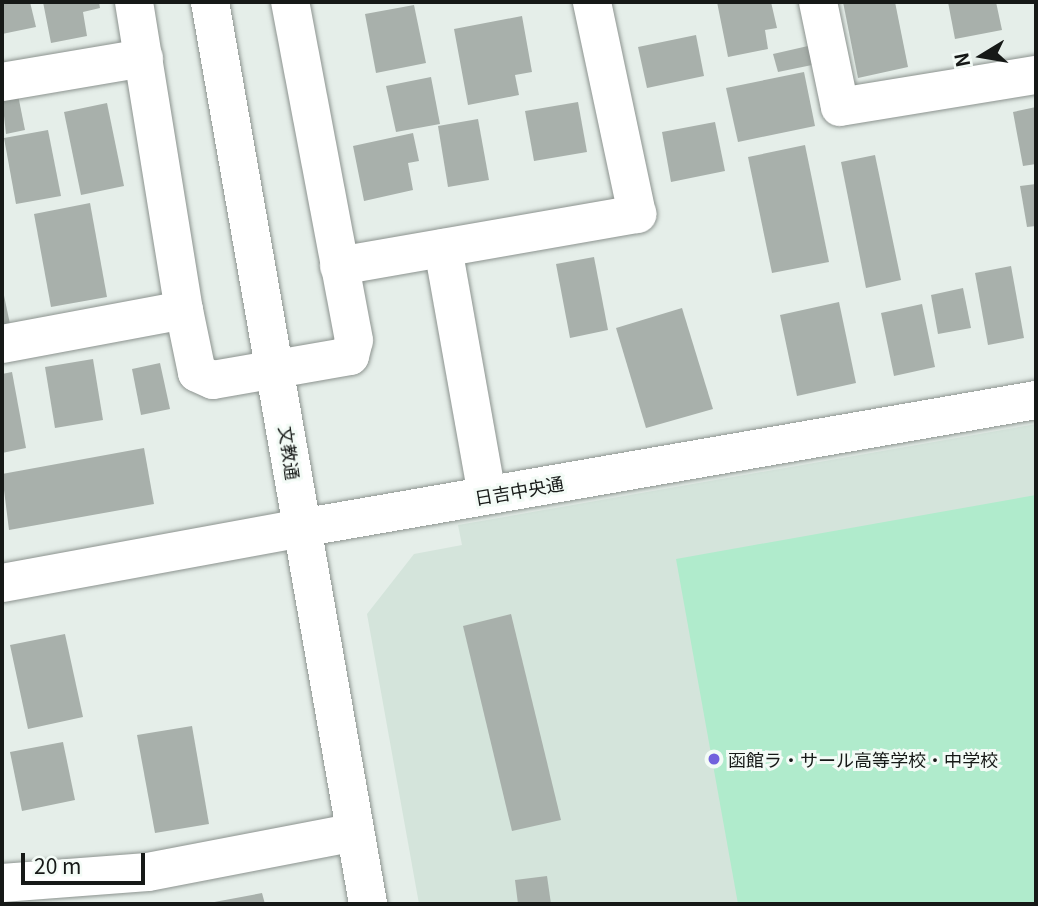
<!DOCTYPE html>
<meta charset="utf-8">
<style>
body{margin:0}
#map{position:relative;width:1038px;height:906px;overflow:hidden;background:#e5eee9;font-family:Georgia,"Noto Sans JP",serif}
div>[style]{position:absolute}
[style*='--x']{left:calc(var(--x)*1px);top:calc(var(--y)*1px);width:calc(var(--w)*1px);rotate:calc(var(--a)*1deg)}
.built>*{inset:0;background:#d4e4db}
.green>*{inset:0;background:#b0ebcc}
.building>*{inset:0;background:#a8b0ab}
.roads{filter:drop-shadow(0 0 2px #8c938f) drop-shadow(0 0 2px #8c938f)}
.minor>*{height:38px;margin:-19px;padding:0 19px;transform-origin:19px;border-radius:19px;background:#fff}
.tertiary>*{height:38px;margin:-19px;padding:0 19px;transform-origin:19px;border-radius:19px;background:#fff}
.dots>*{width:19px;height:19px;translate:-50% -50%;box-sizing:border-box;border:4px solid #f3fbf6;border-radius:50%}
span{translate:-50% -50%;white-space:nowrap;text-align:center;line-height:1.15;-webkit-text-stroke:6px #f3fbf6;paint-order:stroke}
.street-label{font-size:18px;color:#161917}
.poi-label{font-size:18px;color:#161917}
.left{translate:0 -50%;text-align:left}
.frame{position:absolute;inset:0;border:4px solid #161917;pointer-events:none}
.north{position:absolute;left:947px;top:21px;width:70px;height:70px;-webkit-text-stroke:5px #f3fbf6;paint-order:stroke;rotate:259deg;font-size:19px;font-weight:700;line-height:28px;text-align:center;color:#161917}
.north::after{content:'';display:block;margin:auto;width:24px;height:32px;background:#161917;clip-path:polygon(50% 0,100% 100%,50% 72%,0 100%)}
.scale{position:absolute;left:21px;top:853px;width:124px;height:32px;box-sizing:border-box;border:4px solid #161917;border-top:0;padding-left:9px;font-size:21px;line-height:24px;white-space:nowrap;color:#161917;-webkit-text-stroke:5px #f3fbf6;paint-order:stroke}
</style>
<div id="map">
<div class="built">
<div style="clip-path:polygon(1036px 424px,1036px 904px,419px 904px,367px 614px,414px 554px,462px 545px,458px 525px)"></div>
</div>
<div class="green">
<div style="clip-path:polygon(1036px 495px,1036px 904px,738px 904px,676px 559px)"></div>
</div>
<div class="building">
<div style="clip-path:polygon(2px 2px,30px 2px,36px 27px,2px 34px)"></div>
<div style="clip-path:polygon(43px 2px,99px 2px,100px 8px,83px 12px,87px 36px,51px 43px)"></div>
<div style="clip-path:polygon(717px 2px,771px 2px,777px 28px,765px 30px,768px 49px,728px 57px)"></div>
<div style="clip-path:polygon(843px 2px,895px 2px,908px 67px,858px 78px)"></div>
<div style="clip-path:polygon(948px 2px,996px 2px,1002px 30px,955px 39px)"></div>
<div style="clip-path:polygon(414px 5px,426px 63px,376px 73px,365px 14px)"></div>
<div style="clip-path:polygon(522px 16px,532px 72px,515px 75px,519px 95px,468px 105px,454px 29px)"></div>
<div style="clip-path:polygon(696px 35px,704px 76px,647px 88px,638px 47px)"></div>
<div style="clip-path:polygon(808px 46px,812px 65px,778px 72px,773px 54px)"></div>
<div style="clip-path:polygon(804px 72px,815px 126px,738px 142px,726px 88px)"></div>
<div style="clip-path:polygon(431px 77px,440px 124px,396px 132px,386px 86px)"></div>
<div style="clip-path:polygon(18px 95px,25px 130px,6px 134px,2px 98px)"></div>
<div style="clip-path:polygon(578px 102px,587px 152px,534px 161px,525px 111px)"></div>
<div style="clip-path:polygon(107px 103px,124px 186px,81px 195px,64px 112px)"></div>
<div style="clip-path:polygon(1036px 107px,1036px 164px,1023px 166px,1013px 112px)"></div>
<div style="clip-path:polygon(478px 119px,489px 180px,448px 187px,438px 126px)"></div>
<div style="clip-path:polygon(715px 122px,725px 171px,671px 182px,662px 132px)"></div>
<div style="clip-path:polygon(48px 130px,61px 196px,16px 204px,4px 138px)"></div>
<div style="clip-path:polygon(413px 133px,419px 161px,408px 163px,413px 190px,364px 201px,353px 146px)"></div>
<div style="clip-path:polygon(805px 145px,829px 262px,772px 273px,748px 157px)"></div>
<div style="clip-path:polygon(875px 155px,901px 280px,866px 288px,841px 162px)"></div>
<div style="clip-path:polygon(1036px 184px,1036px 226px,1027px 227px,1020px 186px)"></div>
<div style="clip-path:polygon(90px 203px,107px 297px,51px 307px,34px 214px)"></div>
<div style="clip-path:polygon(594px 257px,608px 330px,570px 338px,556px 264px)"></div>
<div style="clip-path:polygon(1011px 266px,1024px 338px,988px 345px,975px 273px)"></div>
<div style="clip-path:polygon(2px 286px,10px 324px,2px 326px)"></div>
<div style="clip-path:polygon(963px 288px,971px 328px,938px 334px,931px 295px)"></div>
<div style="clip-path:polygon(839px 302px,856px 383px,797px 396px,780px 315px)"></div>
<div style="clip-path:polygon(922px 304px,935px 367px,894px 376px,881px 313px)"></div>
<div style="clip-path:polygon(682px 308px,713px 409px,646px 428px,616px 328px)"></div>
<div style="clip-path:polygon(93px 359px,103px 420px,55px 428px,45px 367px)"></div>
<div style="clip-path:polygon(160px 363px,170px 409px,141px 415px,132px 369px)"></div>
<div style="clip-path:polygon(12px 372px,26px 448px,2px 453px,2px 374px)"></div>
<div style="clip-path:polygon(144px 448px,154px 504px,9px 530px,2px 474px)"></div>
<div style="clip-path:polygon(511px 614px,561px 820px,512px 831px,463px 626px)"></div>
<div style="clip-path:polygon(65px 634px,83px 717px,28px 729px,10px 645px)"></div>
<div style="clip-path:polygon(192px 726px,209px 824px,155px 833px,137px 735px)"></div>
<div style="clip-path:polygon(63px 742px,75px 800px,22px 811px,10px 752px)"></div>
<div style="clip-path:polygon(547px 876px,551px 904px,518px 904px,515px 880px)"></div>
<div style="clip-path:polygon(262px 893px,265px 904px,209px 904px,209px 903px)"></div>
</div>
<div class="roads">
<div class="minor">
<div style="--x:134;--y:2;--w:312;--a:80.8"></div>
<div style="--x:184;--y:310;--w:64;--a:78.3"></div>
<div style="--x:197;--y:373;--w:17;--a:24"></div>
<div style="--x:213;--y:380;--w:139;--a:-9.9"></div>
<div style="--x:350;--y:356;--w:16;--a:-76"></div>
<div style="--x:354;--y:340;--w:344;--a:-100.7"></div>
<div style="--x:818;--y:2;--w:107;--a:78.2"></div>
<div style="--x:840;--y:107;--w:199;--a:-9.3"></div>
<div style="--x:2;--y:82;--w:144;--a:-9.6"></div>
<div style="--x:443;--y:248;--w:251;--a:79.9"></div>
<div style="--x:339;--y:266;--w:303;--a:-9.9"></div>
<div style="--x:637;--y:214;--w:217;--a:-102"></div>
<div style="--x:2;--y:344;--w:185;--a:-10.6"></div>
<div style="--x:301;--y:528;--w:746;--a:-9.88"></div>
<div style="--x:2;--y:883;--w:146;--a:-4.3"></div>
<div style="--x:148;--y:872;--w:211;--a:-10.9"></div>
</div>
<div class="tertiary">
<div style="--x:210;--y:2;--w:916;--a:80.06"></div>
<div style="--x:2;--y:583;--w:304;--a:-10.4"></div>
</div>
</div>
<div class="dots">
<div style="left:714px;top:759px;background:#7262dd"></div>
</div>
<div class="street-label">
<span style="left:290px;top:453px;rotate:82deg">文教通</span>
<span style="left:519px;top:490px;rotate:-10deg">日吉中央通</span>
</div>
<div class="poi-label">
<span class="left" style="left:728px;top:759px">函館ラ・サール高等学校・中学校</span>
</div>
<div class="frame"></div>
<div class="north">N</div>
<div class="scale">20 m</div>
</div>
